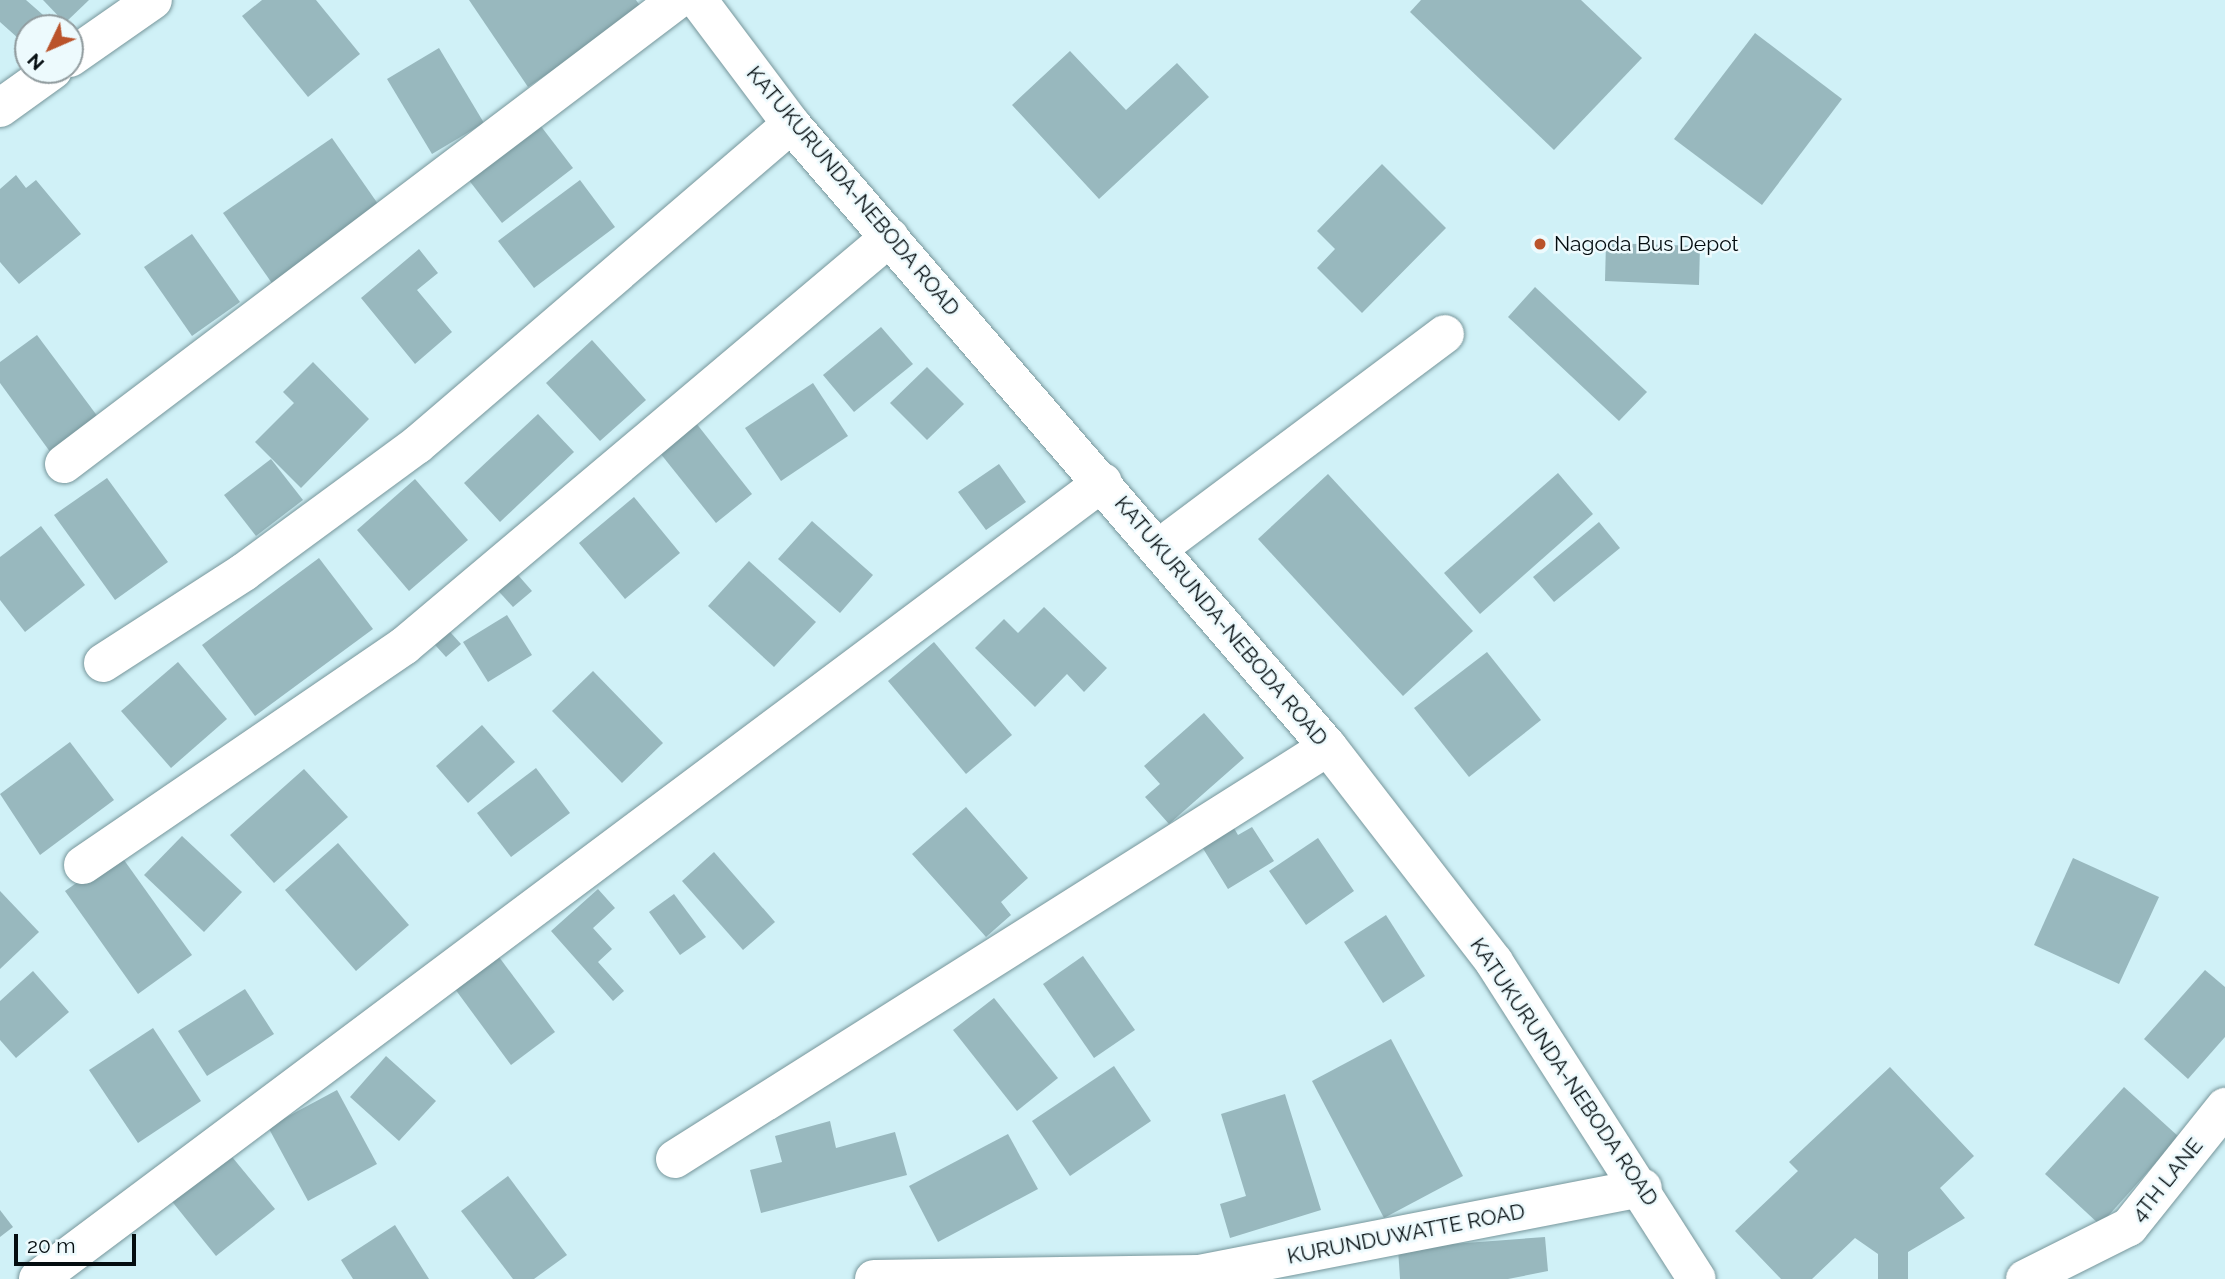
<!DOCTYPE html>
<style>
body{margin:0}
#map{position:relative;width:2225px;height:1279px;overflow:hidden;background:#d0f1f7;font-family:Raleway,sans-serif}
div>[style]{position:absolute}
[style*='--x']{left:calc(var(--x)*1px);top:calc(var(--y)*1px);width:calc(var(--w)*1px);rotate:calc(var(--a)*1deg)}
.building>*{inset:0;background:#98b8be}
.roads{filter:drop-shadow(0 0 2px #77969b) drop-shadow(0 0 2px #77969b)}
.minor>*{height:38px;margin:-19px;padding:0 19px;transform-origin:19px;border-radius:19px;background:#fff}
.major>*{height:38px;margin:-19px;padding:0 19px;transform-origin:19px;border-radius:19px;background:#fff}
.dots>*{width:19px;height:19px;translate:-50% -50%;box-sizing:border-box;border:4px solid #edfafd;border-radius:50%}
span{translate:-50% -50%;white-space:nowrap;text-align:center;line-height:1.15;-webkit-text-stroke:5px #edfafd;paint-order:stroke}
.street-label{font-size:21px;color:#040d10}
.poi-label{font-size:21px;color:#040d10}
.left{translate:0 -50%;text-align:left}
.north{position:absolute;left:14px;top:14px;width:70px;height:70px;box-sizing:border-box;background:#edfafd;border:2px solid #909b9e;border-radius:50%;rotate:226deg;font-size:19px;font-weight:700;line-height:28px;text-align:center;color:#040d10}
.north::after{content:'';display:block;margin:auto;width:24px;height:32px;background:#ba532b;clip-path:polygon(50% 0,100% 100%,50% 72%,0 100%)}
.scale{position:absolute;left:14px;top:1234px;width:122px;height:32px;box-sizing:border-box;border:4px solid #040d10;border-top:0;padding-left:9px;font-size:21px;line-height:24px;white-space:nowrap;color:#040d10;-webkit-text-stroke:5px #edfafd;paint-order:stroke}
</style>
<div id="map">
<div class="building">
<div style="clip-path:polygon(0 0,26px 0,58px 28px,28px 28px,28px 47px,0 22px)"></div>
<div style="clip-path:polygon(43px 0,89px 0,65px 23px)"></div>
<div style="clip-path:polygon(262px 0,316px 0,360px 54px,308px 97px,242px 16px)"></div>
<div style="clip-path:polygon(469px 0,636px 0,643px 10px,528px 87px)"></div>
<div style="clip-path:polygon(1421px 0,1581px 0,1642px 58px,1554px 150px,1410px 12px)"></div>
<div style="clip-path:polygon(1755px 33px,1842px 99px,1762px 205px,1674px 139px)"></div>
<div style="clip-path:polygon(439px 48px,484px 123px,432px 154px,387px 79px)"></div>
<div style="clip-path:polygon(1070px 51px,1126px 110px,1177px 63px,1209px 97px,1099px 199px,1012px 105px)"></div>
<div style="clip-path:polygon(540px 125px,573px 168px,502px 223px,468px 179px)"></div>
<div style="clip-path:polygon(332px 138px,385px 214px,276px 289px,223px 213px)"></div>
<div style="clip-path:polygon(1382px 164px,1446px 228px,1362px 313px,1317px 268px,1335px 249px,1317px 231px)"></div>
<div style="clip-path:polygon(16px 175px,26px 188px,36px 180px,81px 234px,19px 284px,0 262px,0 189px)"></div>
<div style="clip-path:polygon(580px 180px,615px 227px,534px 288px,498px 241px)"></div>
<div style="clip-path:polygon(192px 234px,240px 302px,192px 336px,144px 267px)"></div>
<div style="clip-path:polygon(1606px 243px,1700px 246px,1699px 285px,1605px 281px)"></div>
<div style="clip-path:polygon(419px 249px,438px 273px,417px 290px,452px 332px,415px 364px,361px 298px)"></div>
<div style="clip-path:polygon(1535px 287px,1647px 392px,1619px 421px,1508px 317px)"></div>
<div style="clip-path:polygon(881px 327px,913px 364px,854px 412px,823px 375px)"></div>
<div style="clip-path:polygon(37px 335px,104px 425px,56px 460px,0 383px,0 362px)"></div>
<div style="clip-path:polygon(592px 340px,646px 400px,600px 441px,546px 383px)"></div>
<div style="clip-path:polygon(313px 362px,369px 419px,301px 488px,255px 442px,294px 403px,283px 392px)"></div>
<div style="clip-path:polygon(927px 367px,964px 404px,927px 440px,890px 403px)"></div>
<div style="clip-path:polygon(813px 383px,848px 436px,781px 481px,745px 428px)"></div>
<div style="clip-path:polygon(538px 414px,574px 452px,500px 522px,464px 483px)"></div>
<div style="clip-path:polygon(696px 423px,752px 494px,716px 523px,660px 453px)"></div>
<div style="clip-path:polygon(271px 459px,303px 500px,256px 536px,224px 495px)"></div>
<div style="clip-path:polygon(999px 464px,1026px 502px,986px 530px,958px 492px)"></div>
<div style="clip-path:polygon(1558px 473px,1593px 514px,1480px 614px,1444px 573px)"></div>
<div style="clip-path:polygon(1328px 474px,1473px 631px,1403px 696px,1258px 539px)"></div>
<div style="clip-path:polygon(107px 478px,168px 562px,115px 600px,54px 515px)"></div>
<div style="clip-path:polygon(415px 479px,468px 540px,409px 591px,357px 530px)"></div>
<div style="clip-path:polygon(634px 497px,680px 553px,625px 599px,579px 543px)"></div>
<div style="clip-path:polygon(812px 521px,873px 575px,840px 613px,778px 559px)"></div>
<div style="clip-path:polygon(1599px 522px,1620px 548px,1554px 602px,1533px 577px)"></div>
<div style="clip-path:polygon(41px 526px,85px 585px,25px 632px,0 600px,0 557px)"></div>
<div style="clip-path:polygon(319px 558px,373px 629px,255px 716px,202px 645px)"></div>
<div style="clip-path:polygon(749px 561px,816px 622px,774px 667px,708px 606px)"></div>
<div style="clip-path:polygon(511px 567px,532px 591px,513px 607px,492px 584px)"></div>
<div style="clip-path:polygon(1044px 607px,1107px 668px,1084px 692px,1067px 674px,1035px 707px,975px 648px,1004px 619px,1018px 633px)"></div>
<div style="clip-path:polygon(507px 615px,532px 655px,488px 682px,463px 642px)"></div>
<div style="clip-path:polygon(441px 622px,461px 644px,446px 657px,426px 635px)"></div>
<div style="clip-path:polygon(934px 642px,1012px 735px,966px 774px,888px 681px)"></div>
<div style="clip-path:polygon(1487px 652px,1541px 720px,1469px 777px,1414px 708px)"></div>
<div style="clip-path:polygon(178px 662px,227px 719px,171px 768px,121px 711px)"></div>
<div style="clip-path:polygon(593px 671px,663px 743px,622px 783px,552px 711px)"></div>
<div style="clip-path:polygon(1204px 713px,1244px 758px,1169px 824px,1145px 797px,1160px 784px,1144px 766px)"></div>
<div style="clip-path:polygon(482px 725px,515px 762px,468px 803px,436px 766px)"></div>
<div style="clip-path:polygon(70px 742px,114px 800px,40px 855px,0 794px)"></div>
<div style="clip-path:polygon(536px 768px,570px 813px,511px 857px,477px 813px)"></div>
<div style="clip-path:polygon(304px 769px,348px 817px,274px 883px,230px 835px)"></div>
<div style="clip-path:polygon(966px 807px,1028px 878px,1001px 902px,1011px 915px,986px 937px,912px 854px)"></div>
<div style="clip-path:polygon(1231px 823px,1238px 835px,1252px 827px,1274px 861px,1228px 889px,1199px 842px)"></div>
<div style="clip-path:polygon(182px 836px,242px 892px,204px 932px,144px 875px)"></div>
<div style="clip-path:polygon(1318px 838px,1354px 891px,1306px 925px,1269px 871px)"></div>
<div style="clip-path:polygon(338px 843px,409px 925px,356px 971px,285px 890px)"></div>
<div style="clip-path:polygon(714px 852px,775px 922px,743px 950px,682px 881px)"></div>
<div style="clip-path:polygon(119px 853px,192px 955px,138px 994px,65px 891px)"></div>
<div style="clip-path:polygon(2073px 858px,2159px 897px,2119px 984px,2034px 945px)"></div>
<div style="clip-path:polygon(598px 889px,615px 908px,593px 928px,612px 949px,598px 962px,624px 991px,613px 1001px,551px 931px)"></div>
<div style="clip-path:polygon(0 891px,39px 932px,0 969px)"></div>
<div style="clip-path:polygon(674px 894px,706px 937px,680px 955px,649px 912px)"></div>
<div style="clip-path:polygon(1386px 915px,1425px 976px,1383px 1003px,1344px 942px)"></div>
<div style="clip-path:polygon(1083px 956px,1135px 1030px,1094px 1058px,1043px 984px)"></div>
<div style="clip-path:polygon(499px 957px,555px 1032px,511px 1065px,455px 989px)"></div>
<div style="clip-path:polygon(2205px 970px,2225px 987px,2225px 1037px,2188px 1079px,2144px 1039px)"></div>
<div style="clip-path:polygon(33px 971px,69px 1012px,16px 1058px,0 1040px,0 1001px)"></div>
<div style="clip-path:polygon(245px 989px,274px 1034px,207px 1076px,178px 1031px)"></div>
<div style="clip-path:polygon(994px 998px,1058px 1078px,1017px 1111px,953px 1030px)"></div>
<div style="clip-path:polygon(153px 1028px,201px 1101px,138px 1143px,89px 1070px)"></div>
<div style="clip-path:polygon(1391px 1039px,1463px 1176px,1384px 1218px,1312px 1081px)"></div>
<div style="clip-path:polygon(386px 1056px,436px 1101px,399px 1141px,350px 1097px)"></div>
<div style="clip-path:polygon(1114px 1066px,1151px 1121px,1070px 1176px,1032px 1121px)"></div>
<div style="clip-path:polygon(1890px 1067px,1974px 1156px,1940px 1188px,1965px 1218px,1908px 1252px,1908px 1279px,1878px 1279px,1878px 1254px,1855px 1238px,1812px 1279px,1781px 1279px,1735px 1231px,1798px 1171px,1789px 1162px)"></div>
<div style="clip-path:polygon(2124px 1087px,2179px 1137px,2100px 1225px,2045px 1174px)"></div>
<div style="clip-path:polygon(337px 1090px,377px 1164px,308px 1201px,268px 1127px)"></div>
<div style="clip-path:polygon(1285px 1094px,1321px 1210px,1230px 1238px,1220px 1204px,1246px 1196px,1221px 1114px)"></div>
<div style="clip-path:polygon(830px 1121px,836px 1148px,895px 1132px,907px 1175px,761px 1213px,750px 1170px,782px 1162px,775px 1136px)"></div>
<div style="clip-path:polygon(1008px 1134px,1038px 1189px,938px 1242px,909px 1186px)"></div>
<div style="clip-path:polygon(228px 1152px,275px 1209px,216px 1256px,170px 1199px)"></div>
<div style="clip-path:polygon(508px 1176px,567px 1255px,534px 1279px,513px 1279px,461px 1211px)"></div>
<div style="clip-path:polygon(0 1210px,13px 1227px,0 1237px)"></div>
<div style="clip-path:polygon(395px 1225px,429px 1279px,353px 1279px,341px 1260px)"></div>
<div style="clip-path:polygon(1545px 1237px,1548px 1271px,1508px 1279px,1400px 1279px,1398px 1248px)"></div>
</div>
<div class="roads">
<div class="minor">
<div style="--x:70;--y:58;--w:101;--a:-34.9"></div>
<div style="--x:0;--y:108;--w:65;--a:-35.6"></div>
<div style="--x:64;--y:464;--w:769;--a:-37.12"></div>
<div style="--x:1159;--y:548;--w:357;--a:-36.8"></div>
<div style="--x:103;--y:663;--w:168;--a:-32.8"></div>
<div style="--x:244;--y:572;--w:215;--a:-36.3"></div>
<div style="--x:417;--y:445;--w:493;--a:-40.6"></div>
<div style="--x:83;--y:865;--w:389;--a:-34.3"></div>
<div style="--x:404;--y:646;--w:635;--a:-40.08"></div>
<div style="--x:675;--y:1159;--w:772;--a:-32.25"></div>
<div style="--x:38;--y:1279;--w:1330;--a:-36.81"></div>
<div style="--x:874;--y:1279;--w:325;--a:-0.9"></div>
<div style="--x:1199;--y:1274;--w:452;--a:-11"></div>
<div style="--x:2025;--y:1279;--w:116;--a:-26.6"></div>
<div style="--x:2129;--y:1227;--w:154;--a:-51.3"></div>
</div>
<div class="major">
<div style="--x:698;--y:0;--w:155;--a:53.1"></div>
<div style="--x:791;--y:124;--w:822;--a:49.24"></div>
<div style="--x:1328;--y:747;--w:272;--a:52.3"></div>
<div style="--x:1494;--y:962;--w:376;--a:57.4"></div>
</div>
</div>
<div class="dots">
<div style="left:1540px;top:244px;background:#ba532b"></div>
</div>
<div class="street-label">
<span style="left:853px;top:191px;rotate:50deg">KATUKURUNDA-NEBODA ROAD</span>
<span style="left:1221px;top:621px;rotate:50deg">KATUKURUNDA-NEBODA ROAD</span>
<span style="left:1564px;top:1072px;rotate:56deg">KATUKURUNDA-NEBODA ROAD</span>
<span style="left:2167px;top:1180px;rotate:-51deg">4TH LANE</span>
<span style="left:1406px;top:1234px;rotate:-11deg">KURUNDUWATTE ROAD</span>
</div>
<div class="poi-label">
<span class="left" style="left:1554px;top:244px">Nagoda Bus Depot</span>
</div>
<div class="north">N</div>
<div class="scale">20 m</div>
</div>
